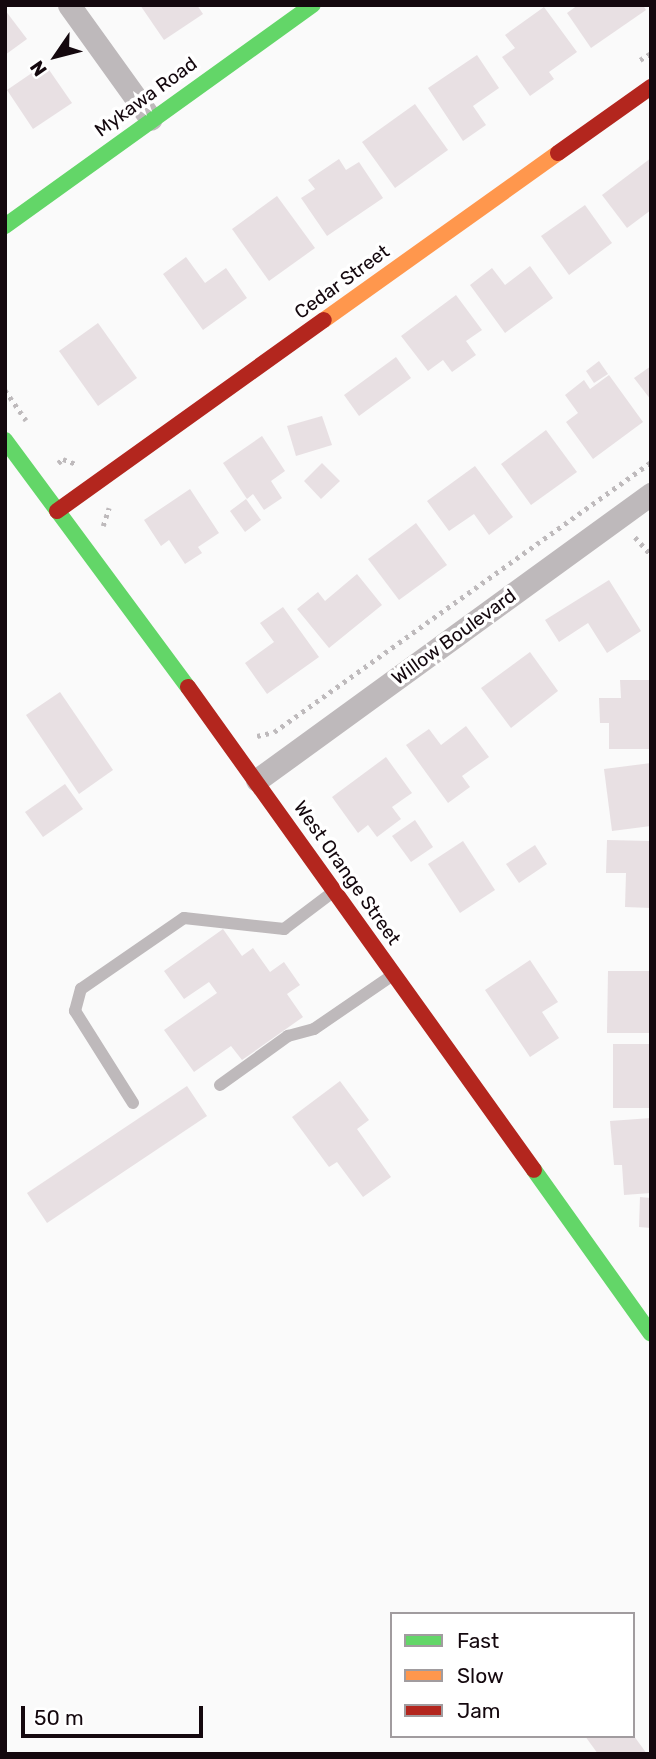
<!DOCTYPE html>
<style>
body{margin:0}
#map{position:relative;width:656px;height:1759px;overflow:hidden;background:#fafafa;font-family:Rubik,sans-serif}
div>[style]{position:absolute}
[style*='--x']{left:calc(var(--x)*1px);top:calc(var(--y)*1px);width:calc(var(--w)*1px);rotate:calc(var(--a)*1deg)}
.building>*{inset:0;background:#e8e0e3}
.path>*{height:4.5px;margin-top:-2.25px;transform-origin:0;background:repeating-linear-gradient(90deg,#bebabc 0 3.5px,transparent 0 8.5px)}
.lane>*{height:12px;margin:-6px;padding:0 6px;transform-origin:6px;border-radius:6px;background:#beb9bb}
.street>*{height:23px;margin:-11.5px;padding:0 11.5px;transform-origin:11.5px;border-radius:11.5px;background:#beb9bb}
.fast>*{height:16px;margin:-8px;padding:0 8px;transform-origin:8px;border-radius:8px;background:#63d668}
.slow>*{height:16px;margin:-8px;padding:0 8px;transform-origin:8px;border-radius:8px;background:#ff974d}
.jam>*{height:16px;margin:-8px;padding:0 8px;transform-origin:8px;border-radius:8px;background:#b3261e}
span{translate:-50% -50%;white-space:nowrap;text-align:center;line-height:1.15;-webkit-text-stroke:7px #fff;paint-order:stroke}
.street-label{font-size:19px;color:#14080e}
.frame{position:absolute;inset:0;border:7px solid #14080e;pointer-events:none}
.legend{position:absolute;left:390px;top:1612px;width:245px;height:126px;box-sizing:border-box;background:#fff;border:2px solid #a19c9f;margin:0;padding:9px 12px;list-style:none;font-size:21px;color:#14080e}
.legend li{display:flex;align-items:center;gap:14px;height:35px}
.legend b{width:35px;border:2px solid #a19c9f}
.north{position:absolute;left:21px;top:21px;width:70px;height:70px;-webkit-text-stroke:5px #fff;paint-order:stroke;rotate:235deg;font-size:19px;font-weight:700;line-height:28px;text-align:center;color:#14080e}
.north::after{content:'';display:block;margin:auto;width:24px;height:32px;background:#14080e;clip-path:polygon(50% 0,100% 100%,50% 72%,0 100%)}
.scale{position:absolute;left:21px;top:1706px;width:182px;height:32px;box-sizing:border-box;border:4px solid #14080e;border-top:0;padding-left:9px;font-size:21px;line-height:24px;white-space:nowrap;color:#14080e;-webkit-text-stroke:5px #fff;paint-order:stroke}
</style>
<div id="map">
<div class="building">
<div style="clip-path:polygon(140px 5px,197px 5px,203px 14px,164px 40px)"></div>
<div style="clip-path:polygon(578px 5px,643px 5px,646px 10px,591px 48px,567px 13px)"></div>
<div style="clip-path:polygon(544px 7px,577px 52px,549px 72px,554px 79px,530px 96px,502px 57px,515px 48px,505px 35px)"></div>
<div style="clip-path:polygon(5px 10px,27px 39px,5px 55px)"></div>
<div style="clip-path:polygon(477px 55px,499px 88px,473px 106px,486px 125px,463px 141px,428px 88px)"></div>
<div style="clip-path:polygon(45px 64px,72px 103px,33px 129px,7px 90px)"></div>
<div style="clip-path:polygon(415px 104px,448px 150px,395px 188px,362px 142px)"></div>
<div style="clip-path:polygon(651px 158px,651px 210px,627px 228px,602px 195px)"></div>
<div style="clip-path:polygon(339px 159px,346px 170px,359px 162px,383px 198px,327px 236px,301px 198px,315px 189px,308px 180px)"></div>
<div style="clip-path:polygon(277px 196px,315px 248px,269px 281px,232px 229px)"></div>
<div style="clip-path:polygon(585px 205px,612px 243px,569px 275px,541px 236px)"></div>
<div style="clip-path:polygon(186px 257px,205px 283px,226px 268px,247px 298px,203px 330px,163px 274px)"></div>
<div style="clip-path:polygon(530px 266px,553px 298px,505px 333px,470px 285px,492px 268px,505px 285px)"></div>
<div style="clip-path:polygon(456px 295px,482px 330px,466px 341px,476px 355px,452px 372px,443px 360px,428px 371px,401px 336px)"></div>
<div style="clip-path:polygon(98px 323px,137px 378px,98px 406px,59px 351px)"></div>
<div style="clip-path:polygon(396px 357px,411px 378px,359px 416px,344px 395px)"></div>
<div style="clip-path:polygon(599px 361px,608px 374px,594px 383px,586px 371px)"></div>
<div style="clip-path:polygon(651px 366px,651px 400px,634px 378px)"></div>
<div style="clip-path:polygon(609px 375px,643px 422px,593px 459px,566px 422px,578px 413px,565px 395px,584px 380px,590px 389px)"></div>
<div style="clip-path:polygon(322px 416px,332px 445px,296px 456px,287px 426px)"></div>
<div style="clip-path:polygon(546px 430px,577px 472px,531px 505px,501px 464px)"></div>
<div style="clip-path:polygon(262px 436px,285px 471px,271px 481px,282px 498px,264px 510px,253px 494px,247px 499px,223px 463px)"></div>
<div style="clip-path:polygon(322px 463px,340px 481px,321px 499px,304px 481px)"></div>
<div style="clip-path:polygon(475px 466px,513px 517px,489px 535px,474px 514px,449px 531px,427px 501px)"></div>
<div style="clip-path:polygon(190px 489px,219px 533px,198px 547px,202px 553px,185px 564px,169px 540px,161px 546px,144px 520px)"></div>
<div style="clip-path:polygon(246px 499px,261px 520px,245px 532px,230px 511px)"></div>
<div style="clip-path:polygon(416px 523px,447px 565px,399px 600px,368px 559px)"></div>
<div style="clip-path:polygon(357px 574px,382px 605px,329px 648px,297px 609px,318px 592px,325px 601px)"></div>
<div style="clip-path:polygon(609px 580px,641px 631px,607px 653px,588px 623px,559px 642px,545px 620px)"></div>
<div style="clip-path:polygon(283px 607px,319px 657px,267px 694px,245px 663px,274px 642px,260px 623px)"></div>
<div style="clip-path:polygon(530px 652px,558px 691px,511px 728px,481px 688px)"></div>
<div style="clip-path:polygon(620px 680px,651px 680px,651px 749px,609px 749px,609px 723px,600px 723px,599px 698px,621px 698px)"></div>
<div style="clip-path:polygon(60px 692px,113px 770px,79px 794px,26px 715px)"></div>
<div style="clip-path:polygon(466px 726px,489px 757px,462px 776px,470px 787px,448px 803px,406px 745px,429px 729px,441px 745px)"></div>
<div style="clip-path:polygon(386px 757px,412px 793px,392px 807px,401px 819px,377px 837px,368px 825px,358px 833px,332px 797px)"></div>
<div style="clip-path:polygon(651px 763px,651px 826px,612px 831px,604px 769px)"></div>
<div style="clip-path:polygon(65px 784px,83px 809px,43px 837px,25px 812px)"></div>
<div style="clip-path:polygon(415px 820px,433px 847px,411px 862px,392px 836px)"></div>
<div style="clip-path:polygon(607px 840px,651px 841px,651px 908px,625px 907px,626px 873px,606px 873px)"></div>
<div style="clip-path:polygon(463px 841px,495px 890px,460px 913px,428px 864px)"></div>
<div style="clip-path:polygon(535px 845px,547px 864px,519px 883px,506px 864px)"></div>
<div style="clip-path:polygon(223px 929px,242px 956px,253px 948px,270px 972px,284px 962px,300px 985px,287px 994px,303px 1017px,242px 1060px,231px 1046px,194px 1072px,164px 1030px,217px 993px,209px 982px,184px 999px,164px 971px)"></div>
<div style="clip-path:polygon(530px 960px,558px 1002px,542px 1012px,559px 1038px,530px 1057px,485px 990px)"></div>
<div style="clip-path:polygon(608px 971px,651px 971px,651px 1033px,607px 1033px)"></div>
<div style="clip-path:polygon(613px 1044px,651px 1044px,651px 1108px,613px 1108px)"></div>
<div style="clip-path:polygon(340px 1081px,369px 1120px,357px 1129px,391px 1177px,363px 1197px,337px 1162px,329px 1167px,292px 1117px)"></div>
<div style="clip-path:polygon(187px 1086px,207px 1116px,47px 1223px,27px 1193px)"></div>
<div style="clip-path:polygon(651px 1118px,651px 1193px,624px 1195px,622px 1165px,614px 1165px,610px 1121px)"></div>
<div style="clip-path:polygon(640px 1197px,651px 1198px,651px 1228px,639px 1227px)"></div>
<div style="clip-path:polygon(585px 1736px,634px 1736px,647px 1754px,598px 1754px)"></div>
</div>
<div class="path">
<div style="--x:640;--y:60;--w:13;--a:-32"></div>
<div style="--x:5;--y:390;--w:37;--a:55"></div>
<div style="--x:58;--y:463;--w:6;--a:-39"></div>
<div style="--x:63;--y:459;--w:14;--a:21"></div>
<div style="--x:103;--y:526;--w:19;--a:-72"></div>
<div style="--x:635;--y:537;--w:24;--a:48"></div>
<div style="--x:257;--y:736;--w:17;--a:-13"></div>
<div style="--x:274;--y:732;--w:464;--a:-35.6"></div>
</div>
<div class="lane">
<div style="--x:220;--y:1085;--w:84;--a:-35.8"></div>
<div style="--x:288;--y:1036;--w:27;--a:-15"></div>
<div style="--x:314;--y:1029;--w:96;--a:-34.4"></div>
<div style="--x:133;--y:1103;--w:109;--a:-122.2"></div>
<div style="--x:75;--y:1011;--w:23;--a:-75"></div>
<div style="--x:81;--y:989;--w:125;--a:-34.6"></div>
<div style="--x:184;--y:918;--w:101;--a:6.3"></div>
<div style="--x:284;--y:929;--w:61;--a:-37.1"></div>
</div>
<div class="street">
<div style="--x:69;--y:5;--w:140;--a:54.3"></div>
<div style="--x:257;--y:780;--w:487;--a:-36"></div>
</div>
<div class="fast">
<div style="--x:5;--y:226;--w:379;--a:-35.7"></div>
<div style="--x:5;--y:440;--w:307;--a:53.5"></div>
<div style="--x:534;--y:1170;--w:201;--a:54.5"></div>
</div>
<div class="slow">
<div style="--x:324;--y:320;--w:287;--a:-35.5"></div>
</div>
<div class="jam">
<div style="--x:558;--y:153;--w:114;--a:-35.4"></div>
<div style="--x:57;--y:511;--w:328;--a:-35.6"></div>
<div style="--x:188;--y:687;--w:594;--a:54.38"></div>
</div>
<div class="street-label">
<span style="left:146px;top:97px;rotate:-36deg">Mykawa Road</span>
<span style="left:342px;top:282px;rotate:-36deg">Cedar Street</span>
<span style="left:454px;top:637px;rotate:-36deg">Willow Boulevard</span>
<span style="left:347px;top:873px;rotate:55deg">West Orange Street</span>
</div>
<div class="frame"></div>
<ul class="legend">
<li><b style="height:9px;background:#63d668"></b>Fast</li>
<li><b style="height:9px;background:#ff974d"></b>Slow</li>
<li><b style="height:9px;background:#b3261e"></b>Jam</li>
</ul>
<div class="north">N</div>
<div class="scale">50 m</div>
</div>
